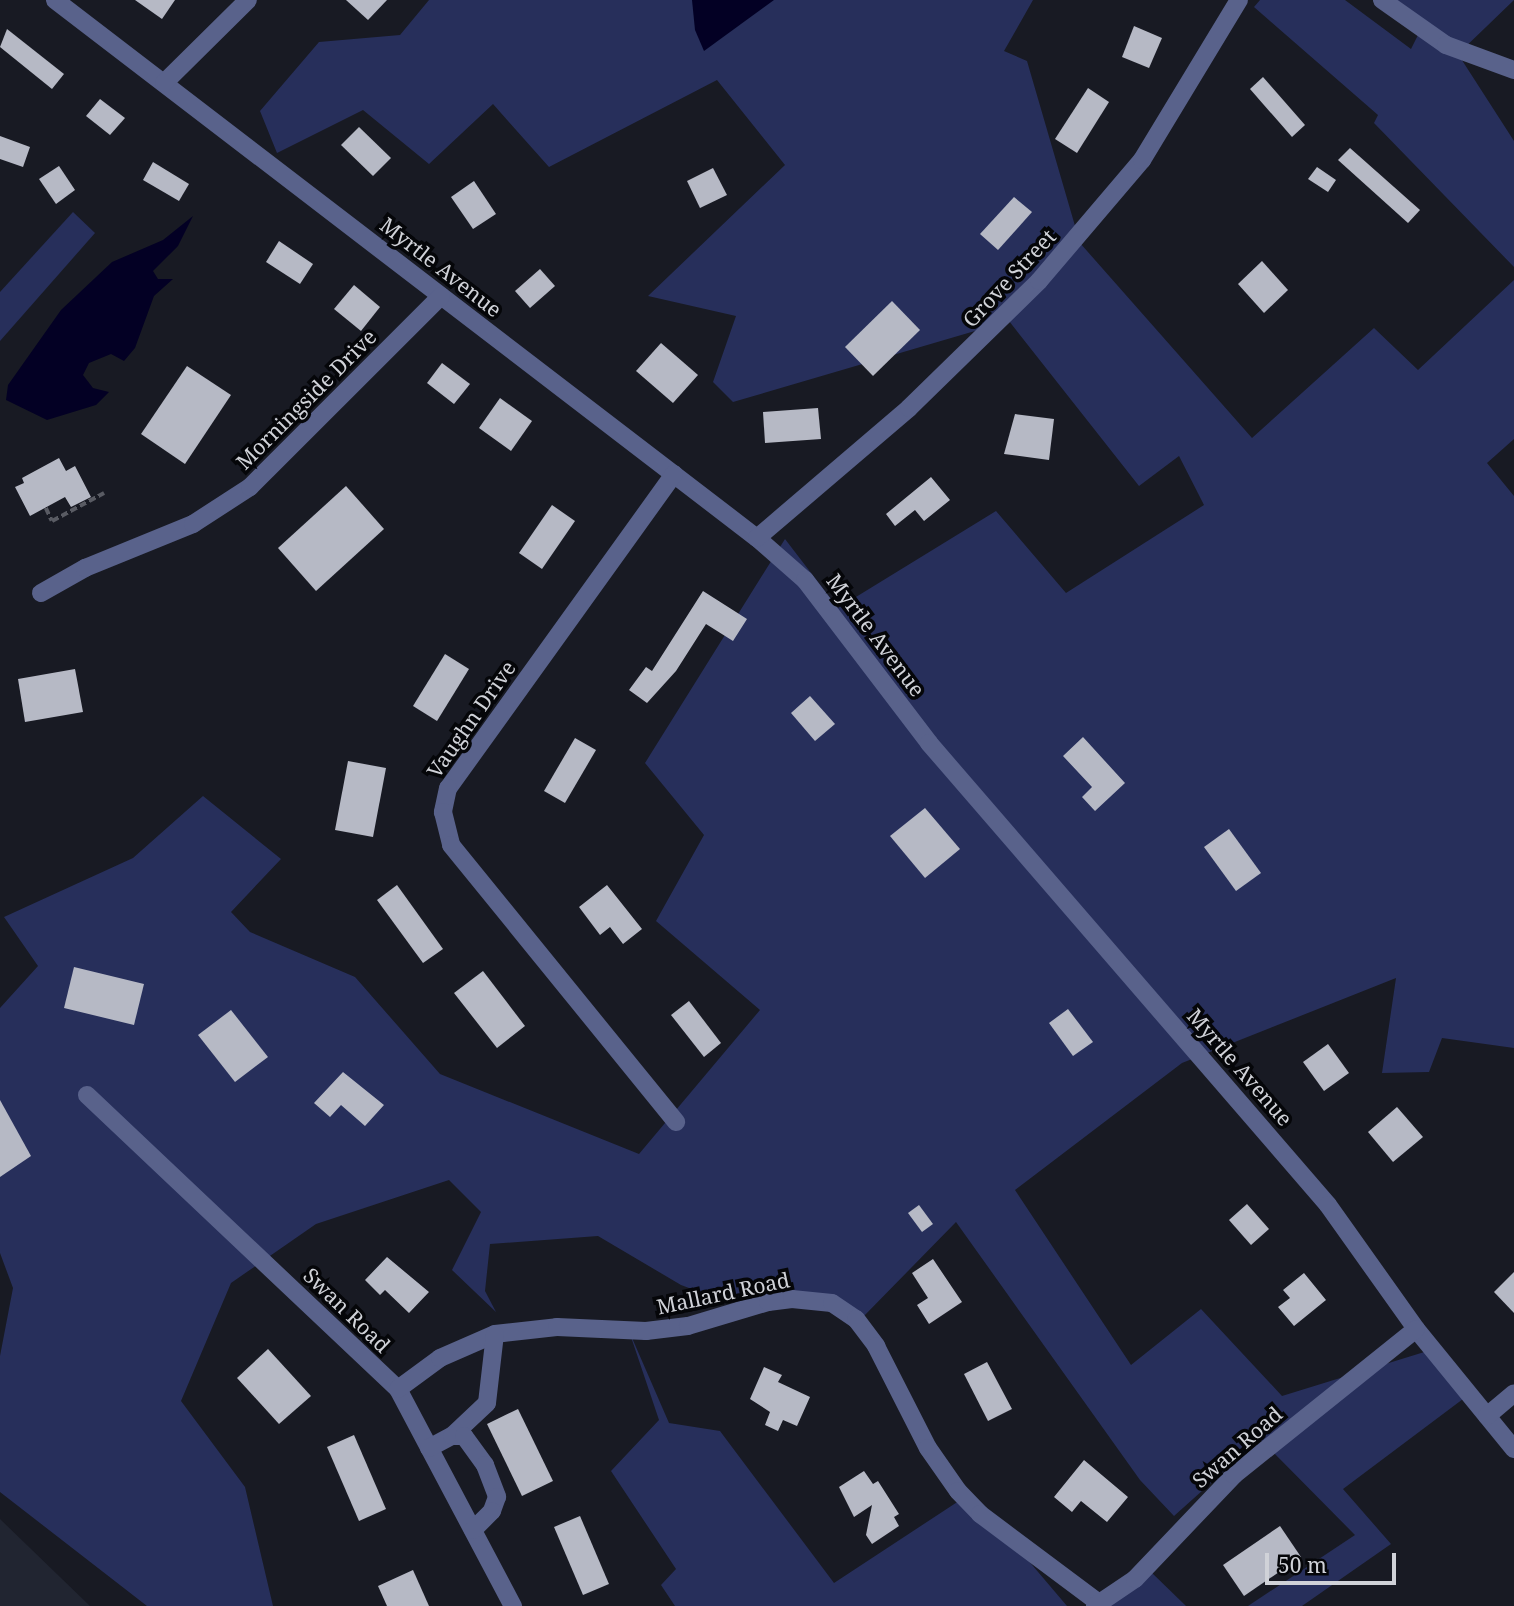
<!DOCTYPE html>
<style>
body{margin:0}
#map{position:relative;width:1514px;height:1606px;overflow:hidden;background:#181a23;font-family:"Noto Serif",serif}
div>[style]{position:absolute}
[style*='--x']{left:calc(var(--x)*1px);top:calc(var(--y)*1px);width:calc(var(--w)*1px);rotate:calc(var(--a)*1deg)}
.built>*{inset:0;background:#212531}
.green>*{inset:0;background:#272f5b}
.water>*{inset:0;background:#030024}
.building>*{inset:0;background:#b6b9c5}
.path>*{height:3.5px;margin-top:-1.75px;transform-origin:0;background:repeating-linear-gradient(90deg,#595b63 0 7px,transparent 0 10.5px)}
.minor>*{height:18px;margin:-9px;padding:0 9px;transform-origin:9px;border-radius:9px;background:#59628b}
span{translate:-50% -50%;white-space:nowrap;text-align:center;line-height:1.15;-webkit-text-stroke:7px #050609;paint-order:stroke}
.street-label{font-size:21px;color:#d0d2d8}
.scale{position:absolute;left:1265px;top:1553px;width:131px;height:32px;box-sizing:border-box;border:4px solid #d0d2d8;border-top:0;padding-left:9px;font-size:21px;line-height:24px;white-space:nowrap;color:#d0d2d8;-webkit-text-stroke:5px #050609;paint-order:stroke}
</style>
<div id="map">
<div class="built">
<div style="clip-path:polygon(0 1519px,90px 1606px,0 1606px)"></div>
</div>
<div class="green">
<div style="clip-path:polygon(429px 0,1033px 0,1004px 51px,1027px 61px,1080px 243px,1252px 438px,1374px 328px,1418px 370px,1514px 280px,1514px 439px,1487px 463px,1514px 496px,1514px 1048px,1442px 1038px,1429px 1072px,1382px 1073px,1396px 978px,1182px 1063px,1015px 1190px,1131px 1365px,1201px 1309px,1282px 1396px,1434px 1349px,1471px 1393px,1343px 1489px,1391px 1544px,1302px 1606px,1248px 1606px,1355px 1535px,1260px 1439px,1174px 1516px,1140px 1480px,956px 1222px,864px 1316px,818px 1293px,726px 1302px,681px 1285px,598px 1236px,490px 1244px,485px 1291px,496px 1312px,452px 1270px,481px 1212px,449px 1180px,316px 1224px,231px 1283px,181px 1401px,245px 1487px,273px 1606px,147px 1606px,0 1492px,0 1356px,13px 1288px,0 1253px,0 1008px,38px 966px,4px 917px,133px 858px,203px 796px,281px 859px,231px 912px,250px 932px,355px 977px,440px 1074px,639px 1154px,760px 1010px,656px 921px,704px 835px,645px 763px,785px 539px,838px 608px,996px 511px,1066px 593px,1204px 505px,1179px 456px,1139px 486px,1009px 321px,733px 402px,713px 382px,736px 316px,648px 296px,785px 165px,717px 80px,549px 167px,493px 104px,429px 164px,363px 110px,277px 153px,260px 111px,319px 42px,400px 35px)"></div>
<div style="clip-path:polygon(1260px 0,1345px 0,1411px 49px,1421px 29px,1381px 0,1514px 0,1458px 54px,1514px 141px,1514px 267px,1374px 123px,1378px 115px,1254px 7px)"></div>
<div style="clip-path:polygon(73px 212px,95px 233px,0 341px,0 292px)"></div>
<div style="clip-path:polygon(629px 1331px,669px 1423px,720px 1431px,834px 1583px,971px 1493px,1067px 1606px,675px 1606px,661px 1585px,676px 1569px,611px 1471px,659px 1420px)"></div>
<div style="clip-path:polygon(1150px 1571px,1186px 1606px,1105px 1606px)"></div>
</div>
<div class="water">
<div style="clip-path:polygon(692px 0,774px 0,704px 51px,695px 30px)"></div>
<div style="clip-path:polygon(193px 216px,178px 246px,153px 271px,158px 279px,173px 279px,154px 296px,135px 348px,124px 361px,111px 354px,89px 363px,83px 375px,93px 388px,109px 392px,96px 405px,47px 420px,6px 400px,8px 385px,61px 310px,112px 262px,163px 240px)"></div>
</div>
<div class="building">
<div style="clip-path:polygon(135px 0,175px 0,162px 19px)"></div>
<div style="clip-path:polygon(346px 0,387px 0,368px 20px)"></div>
<div style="clip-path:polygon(1134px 26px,1162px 38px,1149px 68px,1122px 57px)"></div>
<div style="clip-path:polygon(7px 29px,64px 74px,52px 89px,0 47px)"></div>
<div style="clip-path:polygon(1263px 77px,1305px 125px,1292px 137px,1250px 89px)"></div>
<div style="clip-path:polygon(1088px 88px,1109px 102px,1077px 153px,1055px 139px)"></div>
<div style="clip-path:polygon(100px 99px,125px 118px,110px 135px,86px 116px)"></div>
<div style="clip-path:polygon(359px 127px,391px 158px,373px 176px,341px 145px)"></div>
<div style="clip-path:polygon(0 136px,30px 147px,23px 167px,0 159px)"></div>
<div style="clip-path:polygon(1350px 148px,1420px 210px,1408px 223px,1338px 160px)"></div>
<div style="clip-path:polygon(153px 162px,189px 184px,179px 201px,143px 180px)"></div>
<div style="clip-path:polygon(59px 166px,75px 190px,56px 204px,39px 179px)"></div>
<div style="clip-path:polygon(1317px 167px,1336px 180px,1328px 192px,1308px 179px)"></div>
<div style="clip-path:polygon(713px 168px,727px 195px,700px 208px,687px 181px)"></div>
<div style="clip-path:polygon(474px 181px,496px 214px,473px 229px,451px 197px)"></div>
<div style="clip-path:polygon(1014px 197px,1032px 212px,998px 250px,980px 234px)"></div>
<div style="clip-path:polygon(279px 241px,313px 264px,300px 284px,266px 262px)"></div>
<div style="clip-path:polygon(1262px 261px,1288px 290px,1264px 313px,1238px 284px)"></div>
<div style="clip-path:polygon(540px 269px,555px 286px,530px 308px,515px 291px)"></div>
<div style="clip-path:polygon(354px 285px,380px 307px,361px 331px,334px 309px)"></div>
<div style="clip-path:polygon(892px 301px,920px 330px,873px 376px,845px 347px)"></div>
<div style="clip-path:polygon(661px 343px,698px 375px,673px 403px,636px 371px)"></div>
<div style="clip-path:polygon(442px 363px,470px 384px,454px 404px,427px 383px)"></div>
<div style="clip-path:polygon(187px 366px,231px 395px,185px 464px,141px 434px)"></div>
<div style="clip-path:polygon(500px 398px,532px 421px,511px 451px,479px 428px)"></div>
<div style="clip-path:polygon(818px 408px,821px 439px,765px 443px,763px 412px)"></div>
<div style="clip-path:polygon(1015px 414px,1054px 419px,1049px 460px,1004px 454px)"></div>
<div style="clip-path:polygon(59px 458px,66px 471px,75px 466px,91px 497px,71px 507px,65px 497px,30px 516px,15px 487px,24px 483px,22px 478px)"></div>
<div style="clip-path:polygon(931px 477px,950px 500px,924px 521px,915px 510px,895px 526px,886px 514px)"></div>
<div style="clip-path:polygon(346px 486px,384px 529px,316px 591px,278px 548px)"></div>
<div style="clip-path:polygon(552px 505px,575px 521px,542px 569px,519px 553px)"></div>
<div style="clip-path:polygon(703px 591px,747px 619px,733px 641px,706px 624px,676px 671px,647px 703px,629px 690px,646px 667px,652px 671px)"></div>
<div style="clip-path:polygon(445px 654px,469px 669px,437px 721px,413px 706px)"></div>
<div style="clip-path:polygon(75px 669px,83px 712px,25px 722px,18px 679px)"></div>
<div style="clip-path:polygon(810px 696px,835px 724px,815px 741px,791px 713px)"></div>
<div style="clip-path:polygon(1083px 737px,1125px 783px,1095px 811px,1082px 797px,1092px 787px,1063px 756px)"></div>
<div style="clip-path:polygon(575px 738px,596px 750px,565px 803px,544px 791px)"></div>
<div style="clip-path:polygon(348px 761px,386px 768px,373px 837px,335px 830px)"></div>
<div style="clip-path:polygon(925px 808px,960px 849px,925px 878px,890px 836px)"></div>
<div style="clip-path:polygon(1229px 829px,1261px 873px,1236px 891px,1204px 847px)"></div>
<div style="clip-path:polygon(397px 885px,443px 949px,423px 963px,377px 900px)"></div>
<div style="clip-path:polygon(607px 885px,642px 929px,623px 944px,610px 927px,600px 935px,579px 907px)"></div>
<div style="clip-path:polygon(74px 967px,144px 984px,134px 1025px,64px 1008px)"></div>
<div style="clip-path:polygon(483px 971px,525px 1026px,497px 1048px,454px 993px)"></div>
<div style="clip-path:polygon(689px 1001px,721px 1043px,704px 1057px,671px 1015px)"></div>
<div style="clip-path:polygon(1068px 1009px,1093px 1042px,1073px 1056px,1049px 1023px)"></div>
<div style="clip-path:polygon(231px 1010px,268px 1057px,235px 1082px,198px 1035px)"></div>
<div style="clip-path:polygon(1328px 1044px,1349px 1073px,1324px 1091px,1303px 1062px)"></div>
<div style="clip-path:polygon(343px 1072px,384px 1105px,365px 1126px,341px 1105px,330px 1117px,314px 1103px)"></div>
<div style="clip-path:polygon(0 1100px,31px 1156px,0 1177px)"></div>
<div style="clip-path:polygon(1397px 1107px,1423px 1137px,1393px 1162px,1368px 1132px)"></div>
<div style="clip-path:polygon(1247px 1204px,1269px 1229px,1251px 1245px,1229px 1220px)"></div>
<div style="clip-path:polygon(919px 1205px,933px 1224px,922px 1232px,908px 1213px)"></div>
<div style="clip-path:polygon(387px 1257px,429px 1292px,409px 1313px,385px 1290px,380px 1295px,365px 1280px)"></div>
<div style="clip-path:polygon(933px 1259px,962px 1302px,929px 1324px,917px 1305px,928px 1298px,912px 1273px)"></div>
<div style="clip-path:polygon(1514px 1272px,1514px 1313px,1494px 1292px)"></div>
<div style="clip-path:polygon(1304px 1273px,1326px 1300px,1294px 1326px,1278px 1307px,1290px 1298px,1283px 1290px)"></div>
<div style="clip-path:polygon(268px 1349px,311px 1396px,279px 1424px,237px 1378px)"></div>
<div style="clip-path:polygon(987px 1362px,1012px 1409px,988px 1421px,964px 1374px)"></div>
<div style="clip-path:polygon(764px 1367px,782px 1375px,778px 1382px,810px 1397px,797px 1426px,783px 1420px,778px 1431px,765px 1425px,770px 1412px,750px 1399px)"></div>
<div style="clip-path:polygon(518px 1409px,553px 1481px,522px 1496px,487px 1424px)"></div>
<div style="clip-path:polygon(354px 1435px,386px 1509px,359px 1521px,327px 1447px)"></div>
<div style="clip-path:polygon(1084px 1460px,1128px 1497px,1107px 1522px,1081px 1501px,1072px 1512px,1054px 1497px)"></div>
<div style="clip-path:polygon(864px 1471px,873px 1484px,878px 1481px,899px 1514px,894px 1517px,899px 1526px,872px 1544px,866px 1535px,872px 1505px,854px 1517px,839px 1487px)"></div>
<div style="clip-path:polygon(580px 1516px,609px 1584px,583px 1595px,554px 1527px)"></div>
<div style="clip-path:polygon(1280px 1526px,1301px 1557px,1244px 1596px,1223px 1565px)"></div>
<div style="clip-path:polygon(413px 1570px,429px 1606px,387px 1606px,378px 1586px)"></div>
</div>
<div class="path">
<div style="--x:46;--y:508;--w:14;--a:65"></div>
<div style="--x:52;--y:521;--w:59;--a:-28.3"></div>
</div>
<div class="minor">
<div style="--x:55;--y:0;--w:884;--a:37.47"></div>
<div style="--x:757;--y:538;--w:64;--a:41.2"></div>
<div style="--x:805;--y:580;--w:205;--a:52.7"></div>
<div style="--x:929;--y:743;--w:610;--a:49.18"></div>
<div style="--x:1328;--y:1205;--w:152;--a:54.6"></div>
<div style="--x:1416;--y:1329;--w:155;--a:50.8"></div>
<div style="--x:1382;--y:0;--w:78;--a:35.1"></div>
<div style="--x:1446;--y:45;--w:72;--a:20.2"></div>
<div style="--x:164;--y:83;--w:118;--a:-44.7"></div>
<div style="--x:674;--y:474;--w:387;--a:125.7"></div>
<div style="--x:448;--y:788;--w:25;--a:102"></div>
<div style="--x:443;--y:812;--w:34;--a:76"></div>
<div style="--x:451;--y:845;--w:357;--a:50.9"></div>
<div style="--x:757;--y:538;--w:200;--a:-40.5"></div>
<div style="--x:909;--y:408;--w:182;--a:-44.3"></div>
<div style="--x:1039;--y:281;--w:159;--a:-49.6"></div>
<div style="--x:1142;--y:160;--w:187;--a:-58.8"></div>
<div style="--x:41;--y:593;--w:51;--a:-29.6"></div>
<div style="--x:85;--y:568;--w:117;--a:-22.2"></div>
<div style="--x:193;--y:524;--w:68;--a:-33"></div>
<div style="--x:250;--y:487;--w:270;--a:-45"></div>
<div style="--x:87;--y:1095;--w:428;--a:43.4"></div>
<div style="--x:398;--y:1389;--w:246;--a:62.1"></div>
<div style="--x:398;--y:1389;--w:52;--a:-36.4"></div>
<div style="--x:440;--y:1358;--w:60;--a:-23.6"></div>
<div style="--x:495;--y:1334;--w:62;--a:-6.4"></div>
<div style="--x:557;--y:1327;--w:89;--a:2.6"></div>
<div style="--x:646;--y:1331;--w:42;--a:-6.8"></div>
<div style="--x:688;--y:1326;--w:84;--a:-16.7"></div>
<div style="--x:768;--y:1302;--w:24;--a:-7"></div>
<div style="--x:792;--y:1299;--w:40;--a:5.7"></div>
<div style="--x:832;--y:1303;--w:29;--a:34"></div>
<div style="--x:856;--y:1319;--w:34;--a:53"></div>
<div style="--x:876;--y:1346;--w:114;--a:63"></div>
<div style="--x:928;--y:1448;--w:52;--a:55.1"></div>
<div style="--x:958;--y:1491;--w:32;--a:46"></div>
<div style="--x:980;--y:1514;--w:149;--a:36.8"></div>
<div style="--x:1487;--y:1416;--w:35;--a:-40"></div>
<div style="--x:452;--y:1436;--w:48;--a:-43.3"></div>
<div style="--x:487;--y:1403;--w:69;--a:-83.4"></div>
<div style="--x:429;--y:1448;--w:26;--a:-28"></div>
<div style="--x:452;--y:1436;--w:12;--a:0"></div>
<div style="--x:464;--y:1436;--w:36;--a:54"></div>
<div style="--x:485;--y:1465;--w:34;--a:69"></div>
<div style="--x:497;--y:1497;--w:15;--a:110"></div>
<div style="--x:492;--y:1511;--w:27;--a:135"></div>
<div style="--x:1095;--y:1606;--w:48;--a:-34"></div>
<div style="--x:1135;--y:1579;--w:144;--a:-46.4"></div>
<div style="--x:1234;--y:1475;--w:233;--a:-38.7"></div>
</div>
<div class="street-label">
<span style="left:441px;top:267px;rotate:38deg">Myrtle Avenue</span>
<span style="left:1009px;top:278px;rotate:-47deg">Grove Street</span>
<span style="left:306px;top:399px;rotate:-45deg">Morningside Drive</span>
<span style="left:876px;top:635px;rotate:53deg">Myrtle Avenue</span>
<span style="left:471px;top:719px;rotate:-55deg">Vaughn Drive</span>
<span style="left:1240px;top:1067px;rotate:49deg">Myrtle Avenue</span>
<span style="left:723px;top:1293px;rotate:-12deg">Mallard Road</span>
<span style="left:347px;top:1310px;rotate:44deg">Swan Road</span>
<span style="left:1237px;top:1447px;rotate:-41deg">Swan Road</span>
</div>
<div class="scale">50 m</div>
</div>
